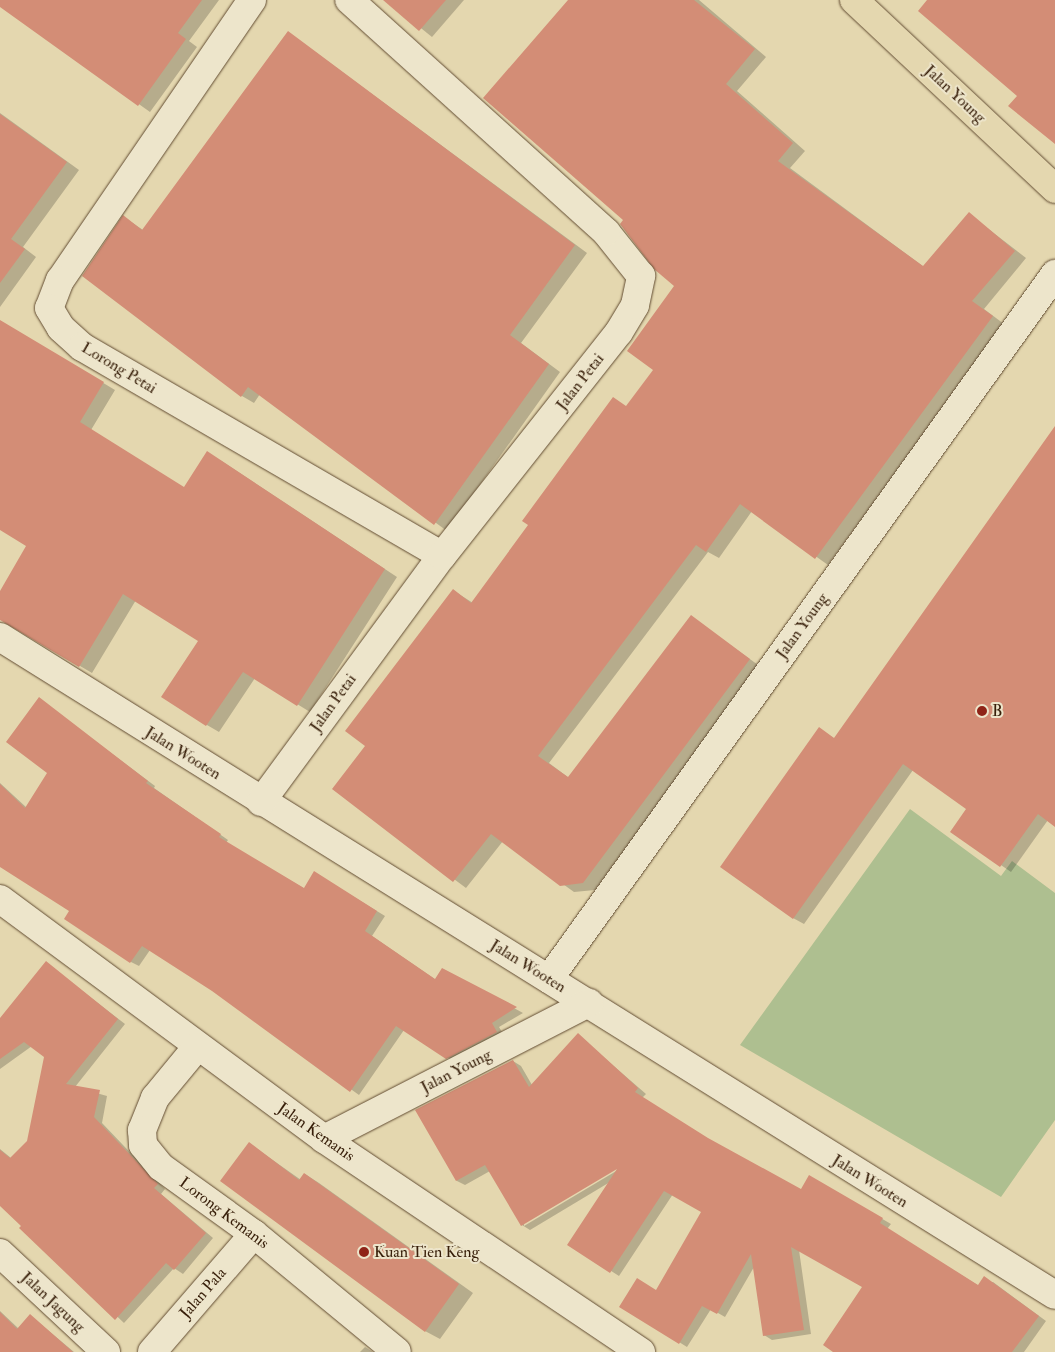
<!DOCTYPE html>
<style>
body{margin:0}
#map{position:relative;width:1055px;height:1352px;overflow:hidden;background:#e4d7af;font-family:"IM FELL Double Pica",serif}
div>[style]{position:absolute}
[style*='--x']{left:calc(var(--x)*1px);top:calc(var(--y)*1px);width:calc(var(--w)*1px);rotate:calc(var(--a)*1deg)}
.green>*{inset:0;background:#aebf90}
.shadow>*{inset:0;background:#0003}
.building>*{inset:0;background:#d38d76}
.roads{filter:drop-shadow(0 0 1px #624c32) drop-shadow(0 0 1px #624c32)}
.minor>*{height:28px;margin:-14px;padding:0 14px;transform-origin:14px;border-radius:14px;background:#ede5cb}
.major>*{height:28px;margin:-14px;padding:0 14px;transform-origin:14px;border-radius:14px;background:#e4d7af}
.dots>*{width:14px;height:14px;translate:-50% -50%;box-sizing:border-box;border:2px solid #ede5cb;border-radius:50%}
span{translate:-50% -50%;white-space:nowrap;text-align:center;line-height:1.15;-webkit-text-stroke:4px #ede5cb;paint-order:stroke}
.street-label{font-size:16px;color:#371e09}
.poi-label{font-size:16px;color:#371e09}
.left{translate:0 -50%;text-align:left}
</style>
<div id="map">
<div class="green">
<div style="clip-path:polygon(910px 809px,1001px 876px,1012px 861px,1055px 893px,1055px 1120px,1001px 1197px,740px 1045px)"></div>
</div>
<div class="shadow">
<div style="clip-path:polygon(0 0,219px 0,189px 41px,197px 47px,150px 112px,0 5px)"></div>
<div style="clip-path:polygon(386px 0,464px 0,432px 37px)"></div>
<div style="clip-path:polygon(570px 0,699px 0,766px 57px,737px 91px,805px 151px,790px 168px,924px 267px,969px 214px,1026px 258px,984px 309px,1004px 324px,828px 565px,752px 511px,719px 558px,708px 552px,549px 763px,569px 778px,691px 617px,761px 667px,595px 890px,574px 892px,503px 841px,466px 888px,333px 789px,366px 746px,454px 591px,473px 603px,655px 370px,676px 286px,625px 220px)"></div>
<div style="clip-path:polygon(288px 32px,587px 253px,521px 343px,560px 372px,447px 531px,260px 394px,254px 403px,242px 396px,124px 217px,143px 230px)"></div>
<div style="clip-path:polygon(0 113px,79px 170px,23px 247px,36px 257px,0 307px)"></div>
<div style="clip-path:polygon(0 321px,115px 390px,91px 430px,185px 489px,220px 460px,397px 577px,310px 712px,255px 678px,219px 732px,207px 725px,163px 697px,200px 640px,136px 600px,92px 673px,0 619px,0 593px,28px 546px,0 528px)"></div>
<div style="clip-path:polygon(1055px 429px,1055px 825px,1048px 820px,1011px 872px,952px 831px,968px 809px,913px 770px,804px 924px,793px 918px,820px 729px,835px 739px)"></div>
<div style="clip-path:polygon(39px 699px,155px 786px,154px 788px,228px 840px,226px 843px,305px 889px,323px 878px,385px 916px,372px 936px,436px 980px,443px 969px,523px 1013px,499px 1027px,505px 1037px,455px 1062px,404px 1030px,359px 1095px,213px 990px,150px 950px,139px 966px,131px 962px,66px 919px,71px 910px,0 866px,0 783px,27px 808px,49px 773px)"></div>
<div style="clip-path:polygon(46px 963px,125px 1024px,75px 1087px,107px 1096px,102px 1123px,165px 1189px,161px 1194px,213px 1238px,183px 1274px,174px 1268px,124px 1323px,0 1204px,0 1149px,11px 1158px,28px 1141px,45px 1057px,32px 1046px,0 1069px,0 1020px)"></div>
<div style="clip-path:polygon(evenodd,578px 1035px,646px 1094px,642px 1098px,713px 1142px,802px 1191px,810px 1177px,891px 1224px,887px 1229px,979px 1286px,993px 1282px,1046px 1321px,1024px 1352px,835px 1352px,863px 1287px,799px 1250px,811px 1334px,772px 1340px,764px 1335px,754px 1267px,725px 1317px,711px 1309px,687px 1347px,621px 1306px,657px 1292px,703px 1212px,673px 1194px,619px 1276px,569px 1244px,610px 1182px,530px 1230px,522px 1225px,490px 1171px,465px 1185px,457px 1181px,417px 1110px,513px 1061px,521px 1066px,532px 1085px,578px 1035px,622px 1164px,623px 1167px,524px 1226px,524px 1223px,622px 1164px)"></div>
<div style="clip-path:polygon(250px 1144px,301px 1180px,305px 1174px,319px 1183px,473px 1293px,440px 1339px,425px 1331px)"></div>
<div style="clip-path:polygon(0 1311px,19px 1329px,31px 1316px,74px 1352px,0 1352px)"></div>
<div style="clip-path:polygon(365px 1347px,373px 1352px,360px 1352px)"></div>
</div>
<div class="building">
<div style="clip-path:polygon(0 0,202px 0,178px 33px,186px 39px,138px 106px,0 7px)"></div>
<div style="clip-path:polygon(383px 0,446px 0,419px 31px)"></div>
<div style="clip-path:polygon(568px 0,694px 0,755px 49px,726px 84px,793px 143px,778px 161px,923px 266px,969px 212px,1015px 251px,972px 301px,993px 316px,815px 559px,740px 504px,706px 552px,696px 545px,538px 756px,568px 777px,691px 615px,750px 659px,583px 883px,560px 886px,491px 834px,453px 882px,332px 789px,365px 746px,345px 731px,453px 589px,471px 603px,528px 525px,522px 521px,613px 397px,626px 406px,653px 370px,627px 351px,674px 286px,654px 269px,620px 224px,623px 220px,483px 98px)"></div>
<div style="clip-path:polygon(927px 0,1055px 0,1055px 144px,1008px 106px,1017px 96px,918px 11px)"></div>
<div style="clip-path:polygon(288px 31px,575px 245px,510px 335px,549px 364px,434px 525px,248px 387px,241px 397px,82px 276px,123px 215px,142px 230px)"></div>
<div style="clip-path:polygon(0 114px,67px 162px,11px 239px,25px 249px,0 283px)"></div>
<div style="clip-path:polygon(0 320px,104px 382px,80px 422px,184px 487px,207px 451px,385px 569px,297px 706px,243px 672px,206px 726px,161px 697px,198px 641px,123px 594px,79px 667px,0 620px,0 591px,26px 546px,0 530px)"></div>
<div style="clip-path:polygon(1055px 426px,1055px 827px,1038px 814px,1000px 867px,950px 832px,966px 809px,903px 764px,793px 919px,720px 867px,819px 727px,834px 738px)"></div>
<div style="clip-path:polygon(39px 697px,148px 781px,146px 783px,221px 834px,219px 837px,304px 888px,314px 871px,377px 911px,365px 931px,435px 979px,442px 968px,517px 1007px,492px 1023px,497px 1032px,446px 1059px,396px 1026px,350px 1092px,212px 991px,142px 946px,130px 963px,64px 919px,69px 911px,0 867px,0 784px,25px 808px,47px 773px,6px 742px)"></div>
<div style="clip-path:polygon(46px 961px,118px 1019px,66px 1084px,100px 1090px,94px 1117px,158px 1184px,154px 1188px,206px 1233px,174px 1270px,166px 1263px,115px 1320px,19px 1228px,21px 1226px,0 1206px,0 1150px,10px 1158px,27px 1141px,44px 1057px,24px 1042px,0 1059px,0 1018px)"></div>
<div style="clip-path:polygon(578px 1033px,638px 1088px,635px 1092px,708px 1138px,801px 1189px,809px 1175px,883px 1218px,880px 1223px,978px 1285px,984px 1276px,1039px 1316px,1012px 1352px,833px 1352px,823px 1345px,862px 1287px,791px 1247px,804px 1330px,763px 1336px,751px 1254px,717px 1314px,702px 1306px,679px 1344px,619px 1307px,637px 1278px,656px 1290px,701px 1212px,664px 1191px,610px 1273px,567px 1245px,617px 1169px,521px 1226px,485px 1165px,456px 1181px,415px 1110px,513px 1060px,529px 1087px)"></div>
<div style="clip-path:polygon(249px 1142px,299px 1180px,304px 1173px,459px 1284px,425px 1332px,220px 1181px)"></div>
<div style="clip-path:polygon(0 1312px,17px 1329px,30px 1314px,73px 1352px,0 1352px)"></div>
</div>
<div class="roads">
<div class="minor">
<div style="--x:252;--y:0;--w:340;--a:124.4"></div>
<div style="--x:60;--y:280;--w:30;--a:111"></div>
<div style="--x:49;--y:308;--w:23;--a:59"></div>
<div style="--x:61;--y:328;--w:28;--a:42"></div>
<div style="--x:82;--y:347;--w:416;--a:30.1"></div>
<div style="--x:0;--y:637;--w:1243;--a:31.95"></div>
<div style="--x:261;--y:802;--w:305;--a:-53.7"></div>
<div style="--x:442;--y:556;--w:285;--a:-51.7"></div>
<div style="--x:619;--y:332;--w:31;--a:-59"></div>
<div style="--x:635;--y:305;--w:30;--a:-78"></div>
<div style="--x:641;--y:276;--w:56;--a:-128.5"></div>
<div style="--x:606;--y:232;--w:346;--a:-137.9"></div>
<div style="--x:0;--y:899;--w:403;--a:36.5"></div>
<div style="--x:324;--y:1139;--w:382;--a:33.9"></div>
<div style="--x:549;--y:979;--w:868;--a:-54.33"></div>
<div style="--x:197;--y:1047;--w:66;--a:129.5"></div>
<div style="--x:155;--y:1098;--w:35;--a:112"></div>
<div style="--x:142;--y:1130;--w:15;--a:86"></div>
<div style="--x:143;--y:1145;--w:28;--a:51"></div>
<div style="--x:161;--y:1167;--w:115;--a:35.8"></div>
<div style="--x:254;--y:1234;--w:185;--a:39.5"></div>
<div style="--x:324;--y:1139;--w:298;--a:-27.2"></div>
<div style="--x:0;--y:1253;--w:145;--a:43"></div>
<div style="--x:152;--y:1352;--w:156;--a:-49.2"></div>
</div>
<div class="major">
<div style="--x:854;--y:0;--w:276;--a:43.2"></div>
</div>
</div>
<div class="dots">
<div style="left:982px;top:711px;background:#8f2418"></div>
<div style="left:364px;top:1252px;background:#8f2418"></div>
</div>
<div class="street-label">
<span style="left:955px;top:94px;rotate:43deg">Jalan Young</span>
<span style="left:119px;top:368px;rotate:31deg">Lorong Petai</span>
<span style="left:580px;top:382px;rotate:-52deg">Jalan Petai</span>
<span style="left:802px;top:626px;rotate:-54deg">Jalan Young</span>
<span style="left:333px;top:703px;rotate:-54deg">Jalan Petai</span>
<span style="left:183px;top:753px;rotate:32deg">Jalan Wooten</span>
<span style="left:528px;top:966px;rotate:32deg">Jalan Wooten</span>
<span style="left:456px;top:1071px;rotate:-27deg">Jalan Young</span>
<span style="left:316px;top:1132px;rotate:35deg">Jalan Kemanis</span>
<span style="left:870px;top:1181px;rotate:32deg">Jalan Wooten</span>
<span style="left:224px;top:1213px;rotate:37deg">Lorong Kemanis</span>
<span style="left:203px;top:1293px;rotate:-49deg">Jalan Pala</span>
<span style="left:53px;top:1302px;rotate:43deg">Jalan Jagung</span>
</div>
<div class="poi-label">
<span class="left" style="left:992px;top:711px">B</span>
<span class="left" style="left:374px;top:1252px">Kuan Tien Keng</span>
</div>
</div>
